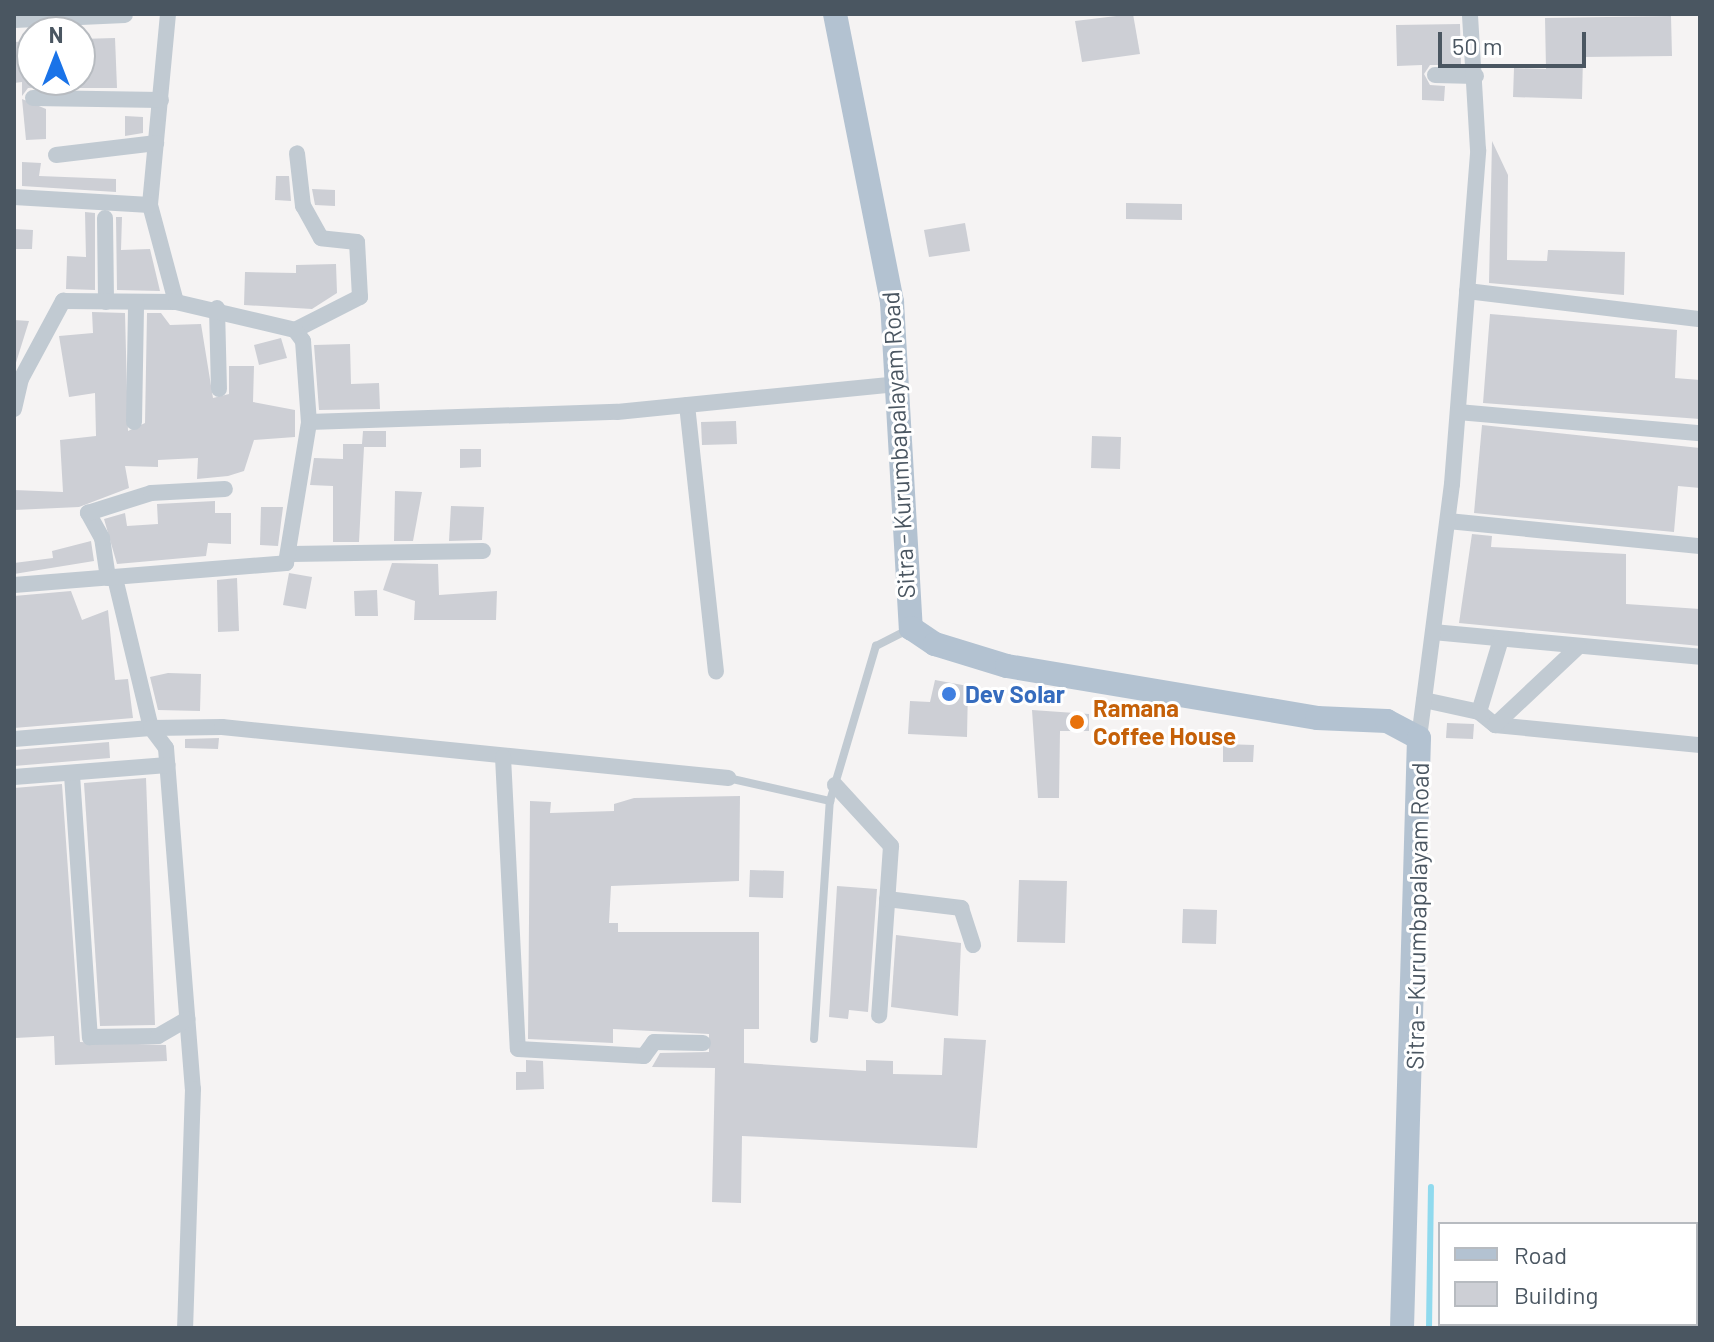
<!DOCTYPE html>
<style>
body{margin:0}
#map{position:relative;width:1714px;height:1342px;overflow:hidden;background:#f5f3f3;font-family:Barlow,sans-serif}
div>[style]{position:absolute}
[style*='--x']{left:calc(var(--x)*1px);top:calc(var(--y)*1px);width:calc(var(--w)*1px);rotate:calc(var(--a)*1deg)}
.stream>*{height:6px;margin:-3px;padding:0 3px;transform-origin:3px;border-radius:3px;background:#90daee}
.building>*{inset:0;background:#cdcfd5}
.lane>*{height:8px;margin:-4px;padding:0 4px;transform-origin:4px;border-radius:4px;background:#c1cad2}
.street>*{height:16px;margin:-8px;padding:0 8px;transform-origin:8px;border-radius:8px;background:#c1cad2}
.primary>*{height:24px;margin:-12px;padding:0 12px;transform-origin:12px;border-radius:12px;background:#b3c2d1}
.dots>*{width:22px;height:22px;translate:-50% -50%;box-sizing:border-box;border:4px solid #fff;border-radius:50%}
span{translate:-50% -50%;white-space:nowrap;text-align:center;line-height:1.15;-webkit-text-stroke:6px #fff;paint-order:stroke}
.street-label{font-size:24px;color:#4a5661}
.shop-label{font-size:24px;color:#366cbe;font-weight:700}
.left{translate:0 -50%;text-align:left}
.food-label{font-size:24px;color:#c56008;font-weight:700}
.frame{position:absolute;inset:0;border:16px solid #4a5661;pointer-events:none}
.legend{position:absolute;left:1438px;top:1222px;width:260px;height:104px;box-sizing:border-box;background:#fff;border:2px solid #b7bbc0;margin:0;padding:10px 14px;list-style:none;font-size:24px;color:#4a5661}
.legend li{display:flex;align-items:center;gap:16px;height:40px}
.legend b{width:40px;border:2px solid #b7bbc0}
.north{position:absolute;left:16px;top:16px;width:80px;height:80px;box-sizing:border-box;background:#fff;border:2px solid #b7bbc0;border-radius:50%;rotate:0deg;font-size:22px;font-weight:700;line-height:32px;text-align:center;color:#4a5661}
.north::after{content:'';display:block;margin:auto;width:28px;height:36px;background:#1a73e8;clip-path:polygon(50% 0,100% 100%,50% 72%,0 100%)}
.scale{position:absolute;left:1438px;top:32px;width:148px;height:36px;box-sizing:border-box;border:4px solid #4a5661;border-top:0;padding-left:10px;font-size:24px;line-height:28px;white-space:nowrap;color:#4a5661;-webkit-text-stroke:6px #fff;paint-order:stroke}
</style>
<div id="map">
<div class="stream">
<div style="--x:1429;--y:1328;--w:141;--a:-89.2"></div>
</div>
<div class="building">
<div style="clip-path:polygon(1133px 14px,1140px 54px,1082px 62px,1075px 21px)"></div>
<div style="clip-path:polygon(1671px 16px,1672px 56px,1583px 57px,1582px 99px,1513px 97px,1514px 68px,1546px 69px,1545px 18px)"></div>
<div style="clip-path:polygon(1460px 24px,1461px 65px,1430px 65px,1424px 74px,1430px 85px,1445px 86px,1444px 101px,1422px 100px,1422px 65px,1397px 66px,1396px 25px)"></div>
<div style="clip-path:polygon(115px 38px,117px 88px,80px 88px,80px 39px)"></div>
<div style="clip-path:polygon(32px 41px,32px 80px,46px 80px,46px 87px,28px 88px,22px 96px,22px 82px,14px 83px,14px 42px)"></div>
<div style="clip-path:polygon(22px 99px,46px 109px,46px 139px,26px 140px)"></div>
<div style="clip-path:polygon(125px 116px,143px 117px,143px 133px,125px 136px)"></div>
<div style="clip-path:polygon(1492px 141px,1508px 175px,1507px 260px,1547px 261px,1548px 250px,1625px 252px,1624px 295px,1489px 283px)"></div>
<div style="clip-path:polygon(22px 162px,41px 163px,39px 176px,116px 179px,116px 192px,22px 186px)"></div>
<div style="clip-path:polygon(276px 176px,289px 176px,291px 201px,275px 200px)"></div>
<div style="clip-path:polygon(312px 189px,335px 190px,335px 206px,315px 205px)"></div>
<div style="clip-path:polygon(1126px 203px,1182px 204px,1182px 220px,1126px 219px)"></div>
<div style="clip-path:polygon(85px 212px,95px 213px,95px 290px,66px 289px,67px 256px,86px 257px)"></div>
<div style="clip-path:polygon(116px 217px,122px 217px,121px 250px,150px 249px,160px 291px,117px 290px)"></div>
<div style="clip-path:polygon(965px 223px,970px 251px,929px 257px,924px 230px)"></div>
<div style="clip-path:polygon(14px 229px,33px 230px,32px 249px,14px 249px)"></div>
<div style="clip-path:polygon(336px 264px,337px 293px,312px 309px,244px 305px,245px 272px,296px 273px,296px 265px)"></div>
<div style="clip-path:polygon(92px 312px,125px 313px,128px 431px,145px 423px,147px 313px,161px 313px,170px 325px,201px 324px,213px 398px,229px 394px,229px 366px,254px 366px,253px 402px,295px 410px,295px 437px,254px 440px,244px 471px,228px 476px,197px 479px,198px 458px,158px 460px,158px 467px,125px 466px,129px 488px,79px 507px,14px 510px,14px 490px,63px 492px,60px 440px,96px 436px,95px 393px,69px 397px,59px 336px,93px 333px)"></div>
<div style="clip-path:polygon(1490px 314px,1677px 330px,1675px 378px,1700px 380px,1700px 419px,1483px 403px)"></div>
<div style="clip-path:polygon(14px 320px,29px 321px,14px 369px)"></div>
<div style="clip-path:polygon(281px 338px,287px 358px,259px 365px,254px 345px)"></div>
<div style="clip-path:polygon(350px 344px,351px 384px,379px 383px,380px 409px,319px 410px,314px 345px)"></div>
<div style="clip-path:polygon(736px 421px,737px 444px,702px 445px,701px 422px)"></div>
<div style="clip-path:polygon(1482px 425px,1700px 448px,1700px 488px,1678px 486px,1674px 532px,1474px 513px)"></div>
<div style="clip-path:polygon(363px 431px,386px 431px,386px 447px,364px 447px,359px 542px,333px 542px,333px 486px,310px 485px,314px 458px,343px 459px,343px 444px,362px 444px)"></div>
<div style="clip-path:polygon(1092px 436px,1121px 437px,1120px 469px,1091px 468px)"></div>
<div style="clip-path:polygon(460px 449px,481px 449px,481px 467px,460px 468px)"></div>
<div style="clip-path:polygon(395px 491px,422px 492px,413px 541px,394px 541px)"></div>
<div style="clip-path:polygon(215px 501px,215px 513px,231px 513px,231px 544px,208px 543px,206px 556px,117px 564px,104px 519px,125px 513px,127px 526px,158px 524px,157px 504px)"></div>
<div style="clip-path:polygon(451px 506px,484px 507px,482px 540px,449px 541px)"></div>
<div style="clip-path:polygon(261px 507px,283px 507px,278px 546px,260px 545px)"></div>
<div style="clip-path:polygon(1472px 534px,1492px 536px,1491px 547px,1626px 554px,1626px 604px,1700px 609px,1700px 646px,1459px 623px)"></div>
<div style="clip-path:polygon(91px 541px,94px 561px,14px 574px,14px 563px,53px 558px,52px 551px)"></div>
<div style="clip-path:polygon(392px 563px,438px 564px,439px 595px,497px 591px,496px 620px,414px 620px,415px 601px,383px 590px)"></div>
<div style="clip-path:polygon(289px 573px,312px 577px,306px 609px,283px 605px)"></div>
<div style="clip-path:polygon(237px 578px,239px 631px,218px 632px,217px 580px)"></div>
<div style="clip-path:polygon(377px 590px,378px 616px,355px 616px,354px 591px)"></div>
<div style="clip-path:polygon(71px 591px,82px 620px,108px 610px,115px 680px,128px 679px,133px 718px,14px 728px,14px 596px)"></div>
<div style="clip-path:polygon(168px 673px,201px 674px,200px 711px,158px 710px,150px 677px)"></div>
<div style="clip-path:polygon(935px 680px,968px 686px,967px 737px,908px 734px,910px 701px,930px 702px)"></div>
<div style="clip-path:polygon(1032px 710px,1089px 714px,1089px 731px,1060px 731px,1059px 798px,1038px 798px)"></div>
<div style="clip-path:polygon(1447px 723px,1474px 724px,1473px 739px,1446px 738px)"></div>
<div style="clip-path:polygon(219px 738px,218px 749px,185px 748px,185px 739px)"></div>
<div style="clip-path:polygon(109px 742px,110px 758px,14px 766px,14px 750px)"></div>
<div style="clip-path:polygon(1223px 744px,1254px 745px,1253px 762px,1223px 762px)"></div>
<div style="clip-path:polygon(146px 778px,155px 1025px,100px 1026px,84px 783px)"></div>
<div style="clip-path:polygon(62px 784px,80px 1042px,166px 1045px,167px 1061px,55px 1065px,54px 1036px,15px 1038px,14px 788px)"></div>
<div style="clip-path:polygon(740px 796px,739px 881px,611px 886px,609px 923px,618px 923px,618px 932px,759px 932px,759px 1029px,744px 1029px,744px 1063px,866px 1071px,866px 1060px,893px 1061px,893px 1074px,942px 1075px,944px 1038px,986px 1040px,977px 1148px,742px 1136px,741px 1203px,712px 1202px,715px 1068px,652px 1067px,660px 1053px,709px 1052px,709px 1034px,613px 1029px,613px 1043px,528px 1039px,530px 801px,551px 802px,550px 813px,614px 811px,614px 804px,634px 798px)"></div>
<div style="clip-path:polygon(750px 870px,784px 871px,783px 898px,749px 897px)"></div>
<div style="clip-path:polygon(1019px 880px,1067px 881px,1065px 943px,1017px 942px)"></div>
<div style="clip-path:polygon(837px 886px,877px 889px,868px 1012px,849px 1010px,848px 1019px,829px 1017px)"></div>
<div style="clip-path:polygon(1183px 909px,1217px 910px,1216px 944px,1182px 943px)"></div>
<div style="clip-path:polygon(896px 935px,961px 943px,958px 1016px,891px 1007px)"></div>
<div style="clip-path:polygon(526px 1060px,543px 1061px,544px 1089px,516px 1090px,516px 1072px,526px 1072px)"></div>
</div>
<div class="lane">
<div style="--x:728;--y:778;--w:105;--a:12.7"></div>
<div style="--x:814;--y:1039;--w:239;--a:-86.2"></div>
<div style="--x:830;--y:801;--w:162;--a:-73.5"></div>
<div style="--x:876;--y:646;--w:35;--a:-27"></div>
</div>
<div class="street">
<div style="--x:168;--y:14;--w:192;--a:95.4"></div>
<div style="--x:150;--y:205;--w:100;--a:75"></div>
<div style="--x:14;--y:20;--w:111;--a:-2.6"></div>
<div style="--x:1435;--y:75;--w:41;--a:1.4"></div>
<div style="--x:33;--y:98;--w:128;--a:0.9"></div>
<div style="--x:56;--y:155;--w:101;--a:-6.8"></div>
<div style="--x:14;--y:197;--w:136;--a:3.4"></div>
<div style="--x:105;--y:218;--w:84;--a:89.3"></div>
<div style="--x:1467;--y:291;--w:235;--a:6.9"></div>
<div style="--x:217;--y:308;--w:81;--a:88.6"></div>
<div style="--x:295;--y:330;--w:73;--a:-26.9"></div>
<div style="--x:360;--y:297;--w:55;--a:-93.1"></div>
<div style="--x:357;--y:242;--w:36;--a:-174"></div>
<div style="--x:321;--y:238;--w:37;--a:-119"></div>
<div style="--x:303;--y:206;--w:53;--a:-96.5"></div>
<div style="--x:687;--y:405;--w:268;--a:83.8"></div>
<div style="--x:14;--y:409;--w:31;--a:-77"></div>
<div style="--x:21;--y:379;--w:89;--a:-61.7"></div>
<div style="--x:63;--y:301;--w:113;--a:0.5"></div>
<div style="--x:176;--y:302;--w:122;--a:13.2"></div>
<div style="--x:295;--y:330;--w:14;--a:54"></div>
<div style="--x:303;--y:341;--w:81;--a:85.8"></div>
<div style="--x:1458;--y:412;--w:243;--a:5"></div>
<div style="--x:134;--y:422;--w:120;--a:-89"></div>
<div style="--x:1448;--y:521;--w:253;--a:5.7"></div>
<div style="--x:291;--y:554;--w:192;--a:-0.9"></div>
<div style="--x:108;--y:578;--w:40;--a:-98.5"></div>
<div style="--x:102;--y:538;--w:29;--a:-119"></div>
<div style="--x:88;--y:513;--w:66;--a:-17.6"></div>
<div style="--x:151;--y:493;--w:74;--a:-3.1"></div>
<div style="--x:115;--y:578;--w:154;--a:76.5"></div>
<div style="--x:151;--y:728;--w:71;--a:-0.8"></div>
<div style="--x:222;--y:727;--w:509;--a:5.76"></div>
<div style="--x:14;--y:585;--w:273;--a:-4.6"></div>
<div style="--x:286;--y:563;--w:143;--a:-80.7"></div>
<div style="--x:309;--y:422;--w:308;--a:-1.9"></div>
<div style="--x:617;--y:412;--w:281;--a:-5.7"></div>
<div style="--x:1433;--y:632;--w:268;--a:5.3"></div>
<div style="--x:1424;--y:700;--w:56;--a:12.3"></div>
<div style="--x:1479;--y:712;--w:21;--a:39"></div>
<div style="--x:1495;--y:725;--w:206;--a:5.6"></div>
<div style="--x:1479;--y:712;--w:76;--a:-73.2"></div>
<div style="--x:1495;--y:725;--w:115;--a:-43.2"></div>
<div style="--x:1419;--y:738;--w:256;--a:-82.6"></div>
<div style="--x:1452;--y:484;--w:335;--a:-85.5"></div>
<div style="--x:1478;--y:150;--w:136;--a:-93.4"></div>
<div style="--x:14;--y:739;--w:137;--a:-4.6"></div>
<div style="--x:151;--y:728;--w:25;--a:53"></div>
<div style="--x:166;--y:748;--w:342;--a:85.5"></div>
<div style="--x:193;--y:1089;--w:239;--a:91.9"></div>
<div style="--x:503;--y:757;--w:292;--a:87.1"></div>
<div style="--x:518;--y:1049;--w:126;--a:3.2"></div>
<div style="--x:644;--y:1056;--w:17;--a:-54"></div>
<div style="--x:654;--y:1042;--w:49;--a:1.2"></div>
<div style="--x:72;--y:775;--w:263;--a:86.1"></div>
<div style="--x:90;--y:1037;--w:68;--a:-0.8"></div>
<div style="--x:158;--y:1036;--w:34;--a:-30"></div>
<div style="--x:14;--y:777;--w:154;--a:-4.5"></div>
<div style="--x:835;--y:785;--w:83;--a:47.4"></div>
<div style="--x:891;--y:846;--w:170;--a:94"></div>
<div style="--x:887;--y:899;--w:75;--a:6.9"></div>
<div style="--x:961;--y:908;--w:39;--a:72"></div>
</div>
<div class="primary">
<div style="--x:835;--y:14;--w:294;--a:78.8"></div>
<div style="--x:892;--y:302;--w:327;--a:86.7"></div>
<div style="--x:911;--y:628;--w:29;--a:34"></div>
<div style="--x:935;--y:644;--w:75;--a:17"></div>
<div style="--x:1007;--y:666;--w:314;--a:9.5"></div>
<div style="--x:1317;--y:718;--w:70;--a:2.5"></div>
<div style="--x:1387;--y:721;--w:36;--a:28"></div>
<div style="--x:1419;--y:738;--w:590;--a:91.65"></div>
</div>
<div class="dots">
<div style="left:949px;top:694px;background:#3f7fe0"></div>
<div style="left:1077px;top:722px;background:#e8710a"></div>
</div>
<div class="street-label">
<span style="left:898px;top:445px;rotate:-93deg">Sitra - Kurumbapalayam Road</span>
<span style="left:1417px;top:916px;rotate:-89deg">Sitra - Kurumbapalayam Road</span>
</div>
<div class="shop-label">
<span class="left" style="left:965px;top:694px">Dev Solar</span>
</div>
<div class="food-label">
<span class="left" style="left:1093px;top:722px">Ramana<br>Coffee House</span>
</div>
<div class="frame"></div>
<ul class="legend">
<li><b style="height:10px;background:#b3c2d1"></b>Road</li>
<li><b style="height:22px;background:#cdcfd5"></b>Building</li>
</ul>
<div class="north">N</div>
<div class="scale">50 m</div>
</div>
